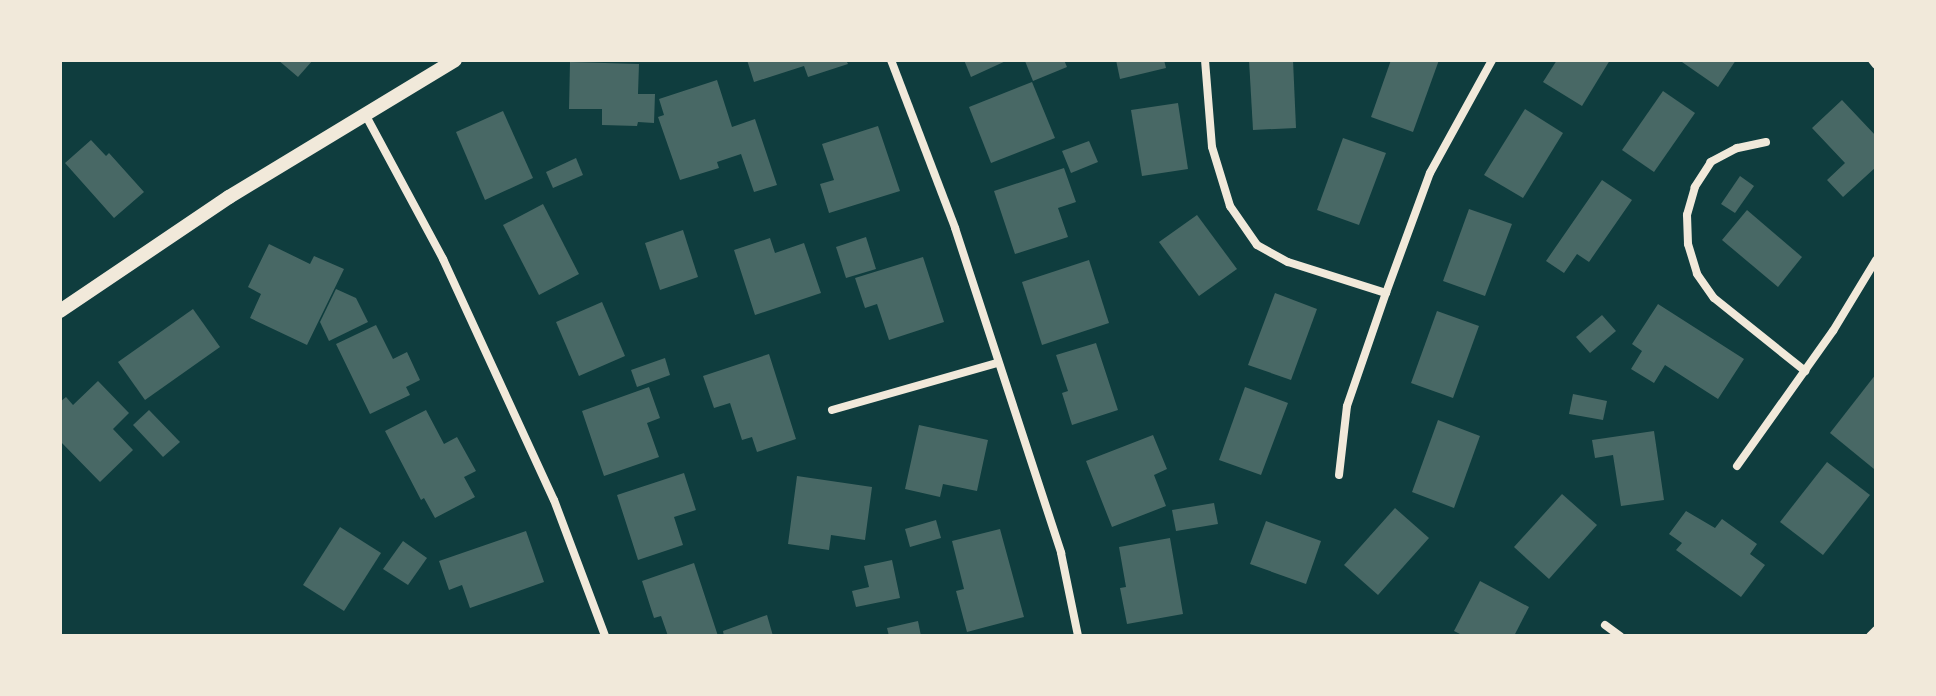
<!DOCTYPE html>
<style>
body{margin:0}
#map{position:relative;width:1936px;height:696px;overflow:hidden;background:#0f3d3e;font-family:Bitter,serif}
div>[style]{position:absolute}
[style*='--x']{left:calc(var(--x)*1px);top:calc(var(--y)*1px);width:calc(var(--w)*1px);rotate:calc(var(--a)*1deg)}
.building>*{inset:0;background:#486865}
.minor>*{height:8px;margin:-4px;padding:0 4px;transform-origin:4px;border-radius:4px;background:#f1e9da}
.tertiary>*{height:14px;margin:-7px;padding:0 7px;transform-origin:7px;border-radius:7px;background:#f1e9da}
span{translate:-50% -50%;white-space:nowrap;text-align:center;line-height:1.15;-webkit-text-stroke:7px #f1e9da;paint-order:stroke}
.frame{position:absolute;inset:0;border:62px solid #f1e9da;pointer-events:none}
</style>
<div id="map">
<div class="building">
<div style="clip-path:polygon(278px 60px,313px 60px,298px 77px)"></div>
<div style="clip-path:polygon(747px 60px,846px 60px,848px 64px,808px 77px,804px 66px,754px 82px)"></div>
<div style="clip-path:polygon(964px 60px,1008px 60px,971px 77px)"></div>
<div style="clip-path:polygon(1028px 60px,1064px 60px,1067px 67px,1033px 81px,1025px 61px)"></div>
<div style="clip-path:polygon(1116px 60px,1164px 60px,1166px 68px,1120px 79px)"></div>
<div style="clip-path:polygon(1249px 60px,1293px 60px,1296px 128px,1253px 130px)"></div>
<div style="clip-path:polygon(1391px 60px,1439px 60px,1413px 132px,1371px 117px)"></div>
<div style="clip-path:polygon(1557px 60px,1610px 60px,1582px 106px,1543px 82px)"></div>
<div style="clip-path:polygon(1684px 60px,1736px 60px,1718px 87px,1682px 62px)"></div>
<div style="clip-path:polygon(570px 62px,639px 64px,638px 94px,655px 94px,654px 123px,638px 122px,637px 126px,602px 125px,602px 109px,569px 109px)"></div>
<div style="clip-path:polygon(717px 80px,732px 127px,755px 119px,777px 185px,754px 192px,741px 154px,717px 162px,719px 168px,680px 180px,658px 117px,664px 115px,659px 99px)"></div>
<div style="clip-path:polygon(1032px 82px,1055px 138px,991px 163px,969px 107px)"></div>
<div style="clip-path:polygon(1663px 91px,1695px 113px,1654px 172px,1622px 150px)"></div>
<div style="clip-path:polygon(1842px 100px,1876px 136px,1876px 167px,1843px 197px,1827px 180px,1845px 163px,1812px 128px)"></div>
<div style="clip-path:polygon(1178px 103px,1188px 169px,1142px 176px,1131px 110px)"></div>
<div style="clip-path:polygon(1525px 109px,1563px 133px,1523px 198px,1484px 175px)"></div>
<div style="clip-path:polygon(503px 111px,533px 178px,485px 200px,456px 132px)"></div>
<div style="clip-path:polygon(878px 126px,900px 191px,829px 213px,820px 184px,834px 180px,822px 144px)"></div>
<div style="clip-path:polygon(1343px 138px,1386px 153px,1359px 225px,1317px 210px)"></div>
<div style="clip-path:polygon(91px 140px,106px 156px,109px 153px,144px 192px,114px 218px,65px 163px)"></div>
<div style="clip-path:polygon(1089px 141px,1098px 162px,1071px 173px,1062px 151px)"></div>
<div style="clip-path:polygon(576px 158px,583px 175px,553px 188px,546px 172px)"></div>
<div style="clip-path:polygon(1064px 168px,1076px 202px,1058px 208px,1068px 237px,1015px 254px,994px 191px)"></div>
<div style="clip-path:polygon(1740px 176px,1754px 186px,1735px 213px,1721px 204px)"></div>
<div style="clip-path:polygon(1602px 180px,1632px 200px,1589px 262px,1577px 254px,1564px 273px,1546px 261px)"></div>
<div style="clip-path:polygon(543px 204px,579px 274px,539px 295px,503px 225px)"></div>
<div style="clip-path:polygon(1469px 209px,1512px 224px,1485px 296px,1443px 281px)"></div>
<div style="clip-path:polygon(1747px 210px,1802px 257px,1778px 287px,1722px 240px)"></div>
<div style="clip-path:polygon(1197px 215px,1237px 269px,1199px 296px,1159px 242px)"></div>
<div style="clip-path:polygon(683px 230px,698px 277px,660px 290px,645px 243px)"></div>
<div style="clip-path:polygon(866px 237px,876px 269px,846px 278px,836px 247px)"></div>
<div style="clip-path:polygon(770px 238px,775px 253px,804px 243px,821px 293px,755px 315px,734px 250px)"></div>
<div style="clip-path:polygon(269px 244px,310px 264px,314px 256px,344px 269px,307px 345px,250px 318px,261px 294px,248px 287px)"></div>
<div style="clip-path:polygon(923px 257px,944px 322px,889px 340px,877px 304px,865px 308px,855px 278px)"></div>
<div style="clip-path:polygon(1089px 260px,1109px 323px,1042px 345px,1022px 282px)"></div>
<div style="clip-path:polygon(336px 289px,356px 298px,368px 322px,329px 341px,320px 322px)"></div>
<div style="clip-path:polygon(1275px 293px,1317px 309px,1291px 380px,1248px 365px)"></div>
<div style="clip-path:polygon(602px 302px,625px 356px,579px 376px,556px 322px)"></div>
<div style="clip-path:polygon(1658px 304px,1744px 359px,1718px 399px,1665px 365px,1654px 383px,1631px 369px,1642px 351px,1632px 344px)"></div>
<div style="clip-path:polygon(193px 309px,220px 347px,145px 400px,118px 362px)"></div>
<div style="clip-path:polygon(1437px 311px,1479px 326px,1453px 398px,1411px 383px)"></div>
<div style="clip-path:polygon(1602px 315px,1616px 331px,1590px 353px,1576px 337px)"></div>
<div style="clip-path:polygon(376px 325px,393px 359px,407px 352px,420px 380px,406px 387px,410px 395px,370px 414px,336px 344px)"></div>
<div style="clip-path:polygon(1096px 343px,1118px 410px,1072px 425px,1062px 393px,1068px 391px,1056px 355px)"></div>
<div style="clip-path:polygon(769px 354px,796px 439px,757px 452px,752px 437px,742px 440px,730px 403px,714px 408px,703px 376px)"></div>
<div style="clip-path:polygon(665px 358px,670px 375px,637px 387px,631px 370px)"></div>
<div style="clip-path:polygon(1876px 374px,1876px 466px,1874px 469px,1830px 433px)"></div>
<div style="clip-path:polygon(98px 381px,129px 413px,113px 429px,133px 450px,100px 482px,60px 441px,60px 402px,66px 397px,73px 405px)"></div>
<div style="clip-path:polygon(649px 387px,660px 418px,647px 423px,659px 457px,604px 476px,582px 411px)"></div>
<div style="clip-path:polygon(1245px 387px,1288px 403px,1261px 475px,1219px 460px)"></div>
<div style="clip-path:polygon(1573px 394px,1607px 401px,1603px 420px,1569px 414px)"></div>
<div style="clip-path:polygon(149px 410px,180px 442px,163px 457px,133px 425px)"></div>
<div style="clip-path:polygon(426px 410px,444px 444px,457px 437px,476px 471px,464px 477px,475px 497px,435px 518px,424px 498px,421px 500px,385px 431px)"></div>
<div style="clip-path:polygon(1438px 420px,1480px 436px,1454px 508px,1412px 492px)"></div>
<div style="clip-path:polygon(919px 425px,988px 440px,977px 491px,943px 484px,940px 497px,905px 489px)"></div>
<div style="clip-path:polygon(1654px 431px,1664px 500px,1621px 506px,1613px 455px,1595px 458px,1592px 440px)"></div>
<div style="clip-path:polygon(1153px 435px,1167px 469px,1154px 475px,1166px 506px,1112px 527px,1086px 461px)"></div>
<div style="clip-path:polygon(1827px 462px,1870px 495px,1823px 555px,1780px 522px)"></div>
<div style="clip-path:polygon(684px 473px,696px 510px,674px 517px,683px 545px,638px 560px,617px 495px)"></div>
<div style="clip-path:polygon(797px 476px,872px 487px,865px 540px,831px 535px,829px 550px,788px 544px)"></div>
<div style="clip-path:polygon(1562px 494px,1597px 525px,1549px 579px,1514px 547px)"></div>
<div style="clip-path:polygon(1214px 503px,1218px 524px,1176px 531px,1172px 510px)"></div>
<div style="clip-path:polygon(1395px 508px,1429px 538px,1378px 595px,1344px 565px)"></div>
<div style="clip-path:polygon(1686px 511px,1715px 528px,1722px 519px,1757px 544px,1750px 554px,1765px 565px,1741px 597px,1676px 550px,1682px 543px,1669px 534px)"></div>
<div style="clip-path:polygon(936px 520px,941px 538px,910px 547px,905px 529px)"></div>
<div style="clip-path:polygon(1266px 521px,1321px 541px,1306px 584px,1250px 564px)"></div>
<div style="clip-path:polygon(340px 527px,381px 553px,344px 611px,303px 585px)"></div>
<div style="clip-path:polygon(1000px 529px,1024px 617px,967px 632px,956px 591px,964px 589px,952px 541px)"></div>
<div style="clip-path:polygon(526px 531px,544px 582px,470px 608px,462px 585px,449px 590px,439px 561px)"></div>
<div style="clip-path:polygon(1170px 538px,1183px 614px,1127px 624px,1120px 588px,1126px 587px,1119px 547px)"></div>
<div style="clip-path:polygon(403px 541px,427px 558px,408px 585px,383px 569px)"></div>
<div style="clip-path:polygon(892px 560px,900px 598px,856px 607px,852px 591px,869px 587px,864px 566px)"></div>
<div style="clip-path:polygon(694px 563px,718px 636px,668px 636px,661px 616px,654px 618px,642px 581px)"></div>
<div style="clip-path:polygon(1480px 581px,1529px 607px,1514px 636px,1464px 636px,1454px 631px)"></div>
<div style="clip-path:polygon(767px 615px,773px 636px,724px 636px,723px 631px)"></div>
<div style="clip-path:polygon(918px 621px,921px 636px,889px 636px,887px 628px)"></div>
</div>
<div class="minor">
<div style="--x:891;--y:60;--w:180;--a:69.1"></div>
<div style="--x:955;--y:228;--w:342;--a:71.9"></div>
<div style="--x:1061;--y:553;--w:85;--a:78.4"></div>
<div style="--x:1205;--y:60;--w:87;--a:85.4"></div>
<div style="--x:1212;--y:147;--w:62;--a:73"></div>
<div style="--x:1230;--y:206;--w:47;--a:55.3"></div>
<div style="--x:1257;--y:245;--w:35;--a:29"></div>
<div style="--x:1288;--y:262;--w:103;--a:17.6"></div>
<div style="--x:1872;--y:60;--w:6;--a:51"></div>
<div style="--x:365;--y:114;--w:165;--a:61.7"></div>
<div style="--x:443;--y:259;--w:265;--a:65.3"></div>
<div style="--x:554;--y:500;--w:145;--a:69.4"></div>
<div style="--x:1766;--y:142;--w:30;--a:168"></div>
<div style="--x:1737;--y:148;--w:30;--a:152"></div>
<div style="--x:1711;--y:162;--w:30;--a:123"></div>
<div style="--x:1695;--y:187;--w:29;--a:106"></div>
<div style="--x:1687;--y:215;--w:29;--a:88"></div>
<div style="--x:1688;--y:244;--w:31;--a:73"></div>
<div style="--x:1697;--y:274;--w:29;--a:55"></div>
<div style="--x:1714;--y:298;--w:117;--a:38.7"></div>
<div style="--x:832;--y:410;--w:172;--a:-15.9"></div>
<div style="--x:1737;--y:466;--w:166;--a:-54.6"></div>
<div style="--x:1833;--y:331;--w:83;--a:-58.8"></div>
<div style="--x:1339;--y:475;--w:69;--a:-83.4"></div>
<div style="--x:1347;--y:406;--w:120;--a:-71"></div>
<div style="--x:1386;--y:293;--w:128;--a:-69.9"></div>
<div style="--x:1430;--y:173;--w:129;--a:-61.2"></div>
<div style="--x:1605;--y:625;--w:19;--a:36"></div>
<div style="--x:1870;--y:636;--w:8;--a:-45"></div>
</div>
<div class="tertiary">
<div style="--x:60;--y:311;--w:204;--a:-34"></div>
<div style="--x:229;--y:197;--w:264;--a:-31.2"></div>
</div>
<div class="frame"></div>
</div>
